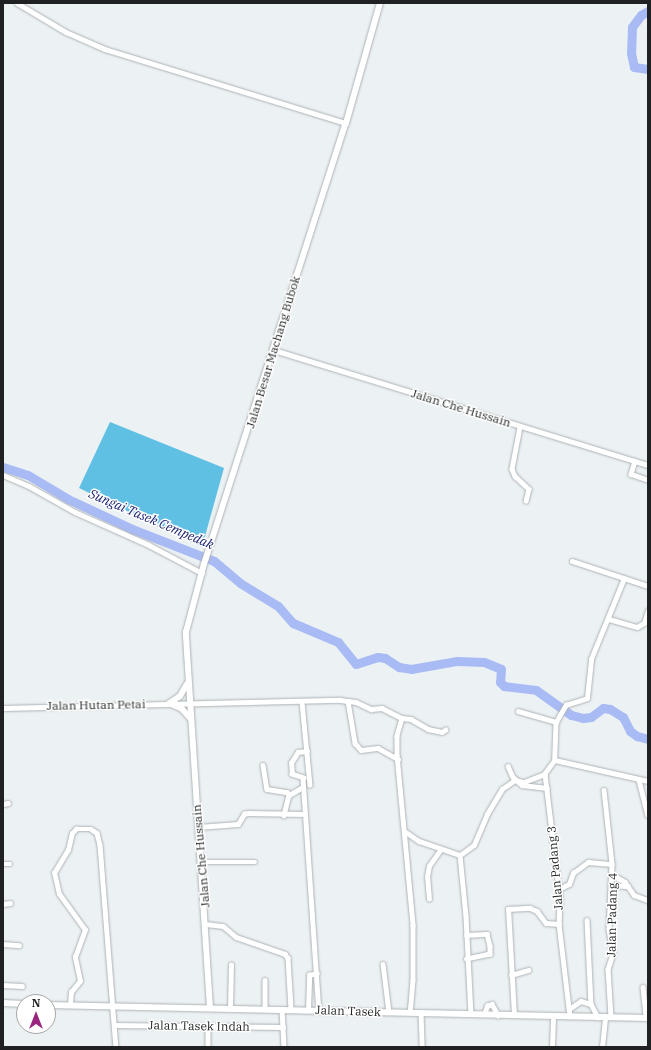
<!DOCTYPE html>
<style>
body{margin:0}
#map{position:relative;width:651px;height:1050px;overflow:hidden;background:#ecf1f4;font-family:"IBM Plex Serif",serif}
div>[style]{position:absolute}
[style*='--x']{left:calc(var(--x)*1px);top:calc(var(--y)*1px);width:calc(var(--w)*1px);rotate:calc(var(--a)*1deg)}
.forest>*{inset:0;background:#5fc0e4}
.river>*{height:9px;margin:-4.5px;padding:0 4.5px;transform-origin:4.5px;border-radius:4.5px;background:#a9bbf4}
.roads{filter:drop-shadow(0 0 1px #adb2b5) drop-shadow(0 0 1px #adb2b5)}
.minor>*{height:4.5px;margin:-2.25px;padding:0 2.25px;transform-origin:2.25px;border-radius:2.25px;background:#fff}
.major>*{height:6px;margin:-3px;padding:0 3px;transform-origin:3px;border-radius:3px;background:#fff}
span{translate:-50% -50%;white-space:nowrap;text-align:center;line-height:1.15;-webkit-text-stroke:3px #fff;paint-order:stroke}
.street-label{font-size:12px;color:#1f2122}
.water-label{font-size:13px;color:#1a2372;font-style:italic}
.frame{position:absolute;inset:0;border:4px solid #1f2122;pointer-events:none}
.north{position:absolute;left:16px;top:994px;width:40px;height:40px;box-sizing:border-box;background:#fff;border:1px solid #a5a6a7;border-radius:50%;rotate:0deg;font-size:11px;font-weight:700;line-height:16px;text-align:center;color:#1f2122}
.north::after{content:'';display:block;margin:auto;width:14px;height:18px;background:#9b247e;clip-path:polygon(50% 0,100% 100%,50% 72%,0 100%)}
</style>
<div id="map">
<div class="forest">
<div style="clip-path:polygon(110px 422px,224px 468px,202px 547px,79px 488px)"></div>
</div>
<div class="river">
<div style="--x:648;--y:11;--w:8;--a:150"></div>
<div style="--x:641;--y:15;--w:15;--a:127"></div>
<div style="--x:632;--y:27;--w:26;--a:92"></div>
<div style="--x:631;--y:53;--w:14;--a:78"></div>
<div style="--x:634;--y:67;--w:14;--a:8"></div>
<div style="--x:3;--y:467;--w:26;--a:18"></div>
<div style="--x:28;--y:475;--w:47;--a:31"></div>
<div style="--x:68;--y:499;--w:71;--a:25.1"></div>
<div style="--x:132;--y:529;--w:88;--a:21.3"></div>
<div style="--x:214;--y:561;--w:34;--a:40"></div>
<div style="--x:240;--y:583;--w:44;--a:31.2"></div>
<div style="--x:278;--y:606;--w:23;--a:49"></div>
<div style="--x:293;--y:623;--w:49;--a:22.9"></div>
<div style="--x:338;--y:642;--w:28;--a:51"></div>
<div style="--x:356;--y:664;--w:23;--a:-18"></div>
<div style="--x:378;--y:657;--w:7;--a:8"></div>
<div style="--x:385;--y:658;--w:17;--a:33"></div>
<div style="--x:399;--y:667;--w:12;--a:9"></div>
<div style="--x:411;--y:669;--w:47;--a:-9.9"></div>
<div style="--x:457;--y:661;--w:27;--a:2"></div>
<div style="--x:484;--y:662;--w:18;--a:22"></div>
<div style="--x:501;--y:669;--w:13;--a:94"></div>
<div style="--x:500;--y:682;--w:6;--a:45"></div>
<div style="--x:504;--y:686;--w:32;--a:7"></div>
<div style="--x:536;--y:690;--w:43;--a:35.5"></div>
<div style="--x:571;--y:715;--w:12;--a:14"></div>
<div style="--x:583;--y:718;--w:8;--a:-7"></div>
<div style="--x:591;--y:717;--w:15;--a:-37"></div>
<div style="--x:603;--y:708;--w:7;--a:8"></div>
<div style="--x:610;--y:709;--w:15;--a:32"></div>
<div style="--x:623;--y:717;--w:16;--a:63"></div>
<div style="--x:630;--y:731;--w:9;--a:36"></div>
<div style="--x:637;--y:736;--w:11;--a:15"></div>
</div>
<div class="roads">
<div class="minor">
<div style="--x:17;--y:3;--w:57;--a:30.6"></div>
<div style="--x:66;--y:32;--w:43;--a:23.6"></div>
<div style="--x:105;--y:49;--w:252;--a:17.1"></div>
<div style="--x:274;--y:350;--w:391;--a:17.1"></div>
<div style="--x:520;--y:427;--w:43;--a:100.8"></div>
<div style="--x:512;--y:469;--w:8;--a:67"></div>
<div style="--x:515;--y:476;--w:19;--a:43"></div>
<div style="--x:529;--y:489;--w:12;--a:104"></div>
<div style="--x:635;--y:461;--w:14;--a:107"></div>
<div style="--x:631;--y:474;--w:18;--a:19"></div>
<div style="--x:3;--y:475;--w:28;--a:23"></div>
<div style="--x:29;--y:486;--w:53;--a:29.5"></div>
<div style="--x:75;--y:512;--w:81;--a:24"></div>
<div style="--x:149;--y:545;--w:60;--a:27.8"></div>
<div style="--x:572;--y:561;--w:80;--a:18.2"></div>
<div style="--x:609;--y:619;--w:29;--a:16"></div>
<div style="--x:637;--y:627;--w:8;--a:-30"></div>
<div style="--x:644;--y:623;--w:13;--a:-72"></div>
<div style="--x:348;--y:701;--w:43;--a:80.5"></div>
<div style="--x:355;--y:743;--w:9;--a:49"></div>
<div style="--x:361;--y:750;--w:17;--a:-7"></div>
<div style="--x:378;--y:748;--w:23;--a:29"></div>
<div style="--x:302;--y:702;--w:83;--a:84.5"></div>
<div style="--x:3;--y:708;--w:337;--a:-1.4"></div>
<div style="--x:340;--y:700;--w:16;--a:7"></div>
<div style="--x:356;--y:702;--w:17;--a:25"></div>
<div style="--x:371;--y:709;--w:11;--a:-5"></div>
<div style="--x:382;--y:708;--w:22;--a:27"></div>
<div style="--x:402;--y:718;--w:9;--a:6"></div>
<div style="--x:411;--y:719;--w:20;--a:30"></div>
<div style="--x:428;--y:729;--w:14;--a:12"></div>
<div style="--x:442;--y:732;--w:4;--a:-34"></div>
<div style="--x:518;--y:711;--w:40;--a:16"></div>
<div style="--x:402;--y:718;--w:19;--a:106"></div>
<div style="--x:397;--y:736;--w:19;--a:90"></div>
<div style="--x:397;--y:755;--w:171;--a:84.6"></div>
<div style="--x:413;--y:925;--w:55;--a:90"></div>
<div style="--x:413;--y:980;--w:32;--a:95"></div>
<div style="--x:556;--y:722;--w:38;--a:92"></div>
<div style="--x:555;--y:760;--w:17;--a:126"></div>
<div style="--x:545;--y:774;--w:125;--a:83.1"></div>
<div style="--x:560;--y:898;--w:26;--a:92"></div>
<div style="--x:559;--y:924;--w:93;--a:83.2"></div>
<div style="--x:556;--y:722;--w:20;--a:-60"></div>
<div style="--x:566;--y:705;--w:22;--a:-18"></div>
<div style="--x:587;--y:698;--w:39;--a:-84"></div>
<div style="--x:591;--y:659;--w:87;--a:-67.8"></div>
<div style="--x:555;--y:760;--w:95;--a:12.7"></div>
<div style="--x:263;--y:765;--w:24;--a:81"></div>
<div style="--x:267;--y:789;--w:20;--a:9"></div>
<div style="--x:287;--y:792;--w:4;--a:56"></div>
<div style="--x:289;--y:795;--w:21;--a:104"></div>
<div style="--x:508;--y:766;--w:12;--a:66"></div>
<div style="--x:513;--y:777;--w:12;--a:42"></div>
<div style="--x:522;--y:785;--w:25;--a:7"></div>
<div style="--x:303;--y:778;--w:233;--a:86.1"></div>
<div style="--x:304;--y:778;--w:13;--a:-162"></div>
<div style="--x:292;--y:774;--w:11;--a:-95"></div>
<div style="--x:291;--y:763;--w:13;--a:-58"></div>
<div style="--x:298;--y:752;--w:9;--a:-6"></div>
<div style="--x:639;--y:780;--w:36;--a:76"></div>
<div style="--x:604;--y:790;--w:74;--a:83.8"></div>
<div style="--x:612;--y:864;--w:65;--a:92.6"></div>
<div style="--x:609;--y:929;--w:25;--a:81"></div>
<div style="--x:613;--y:954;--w:16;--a:108"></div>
<div style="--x:608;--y:969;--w:48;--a:86.4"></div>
<div style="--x:289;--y:795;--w:16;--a:-30"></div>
<div style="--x:3;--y:804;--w:5;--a:-11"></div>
<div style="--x:198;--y:827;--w:40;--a:-4.3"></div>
<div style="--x:238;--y:824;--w:12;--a:-59"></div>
<div style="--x:244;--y:814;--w:4;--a:-14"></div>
<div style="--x:248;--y:813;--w:56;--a:1"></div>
<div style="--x:406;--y:832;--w:16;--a:35"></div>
<div style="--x:419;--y:841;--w:43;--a:18.9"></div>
<div style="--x:460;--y:855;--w:61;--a:84.4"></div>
<div style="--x:466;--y:916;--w:98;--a:87.1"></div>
<div style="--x:460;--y:855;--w:17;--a:-36"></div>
<div style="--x:474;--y:845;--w:34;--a:-67"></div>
<div style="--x:487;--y:814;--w:29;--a:-59"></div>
<div style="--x:502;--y:789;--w:16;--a:-35"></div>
<div style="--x:515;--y:780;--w:9;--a:13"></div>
<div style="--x:524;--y:782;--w:22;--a:-21"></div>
<div style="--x:202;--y:862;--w:53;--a:0"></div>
<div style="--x:3;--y:864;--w:7;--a:0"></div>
<div style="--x:613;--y:875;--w:14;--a:30"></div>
<div style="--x:625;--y:882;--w:16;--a:55"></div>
<div style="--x:634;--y:895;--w:15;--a:20"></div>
<div style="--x:612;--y:885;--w:16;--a:4"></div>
<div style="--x:559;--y:889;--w:11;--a:-27"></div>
<div style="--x:569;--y:884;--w:12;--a:-70"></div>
<div style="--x:573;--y:873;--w:19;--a:-36"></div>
<div style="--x:588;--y:862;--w:24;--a:5"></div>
<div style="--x:429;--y:899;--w:22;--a:-95"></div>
<div style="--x:427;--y:877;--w:11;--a:-80"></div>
<div style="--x:429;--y:866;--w:19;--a:-55"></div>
<div style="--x:3;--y:904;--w:7;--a:-8"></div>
<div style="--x:587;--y:920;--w:84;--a:87.3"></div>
<div style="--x:591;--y:1004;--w:15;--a:62"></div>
<div style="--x:206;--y:924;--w:17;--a:7"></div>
<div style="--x:223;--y:926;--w:17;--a:40"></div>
<div style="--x:236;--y:937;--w:52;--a:19.1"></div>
<div style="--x:285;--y:954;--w:5;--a:53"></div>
<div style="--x:288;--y:958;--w:51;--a:86.6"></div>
<div style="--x:466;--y:935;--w:21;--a:-3"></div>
<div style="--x:487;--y:934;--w:12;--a:76"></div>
<div style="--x:490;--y:946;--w:8;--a:90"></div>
<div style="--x:490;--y:954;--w:24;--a:168"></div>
<div style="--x:3;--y:944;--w:16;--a:4"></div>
<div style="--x:383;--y:964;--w:48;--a:82.9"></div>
<div style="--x:511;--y:975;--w:18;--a:-16"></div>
<div style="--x:265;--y:980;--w:29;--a:90"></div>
<div style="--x:3;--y:985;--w:19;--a:3"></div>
<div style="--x:643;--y:987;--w:31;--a:84"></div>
<div style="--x:70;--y:1005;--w:13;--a:-86"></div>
<div style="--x:71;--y:992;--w:14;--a:-51"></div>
<div style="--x:80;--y:981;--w:25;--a:-102"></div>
<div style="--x:75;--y:957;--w:29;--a:-70"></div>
<div style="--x:85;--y:930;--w:44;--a:-125.8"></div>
<div style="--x:59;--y:894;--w:22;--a:-103"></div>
<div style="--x:54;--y:873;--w:27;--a:-59"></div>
<div style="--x:68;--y:850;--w:17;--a:-77"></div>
<div style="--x:72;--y:833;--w:6;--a:-45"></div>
<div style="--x:76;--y:829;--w:15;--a:0"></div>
<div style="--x:91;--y:829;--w:7;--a:34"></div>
<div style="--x:97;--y:833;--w:12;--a:76"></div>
<div style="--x:100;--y:845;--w:203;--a:85.5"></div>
<div style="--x:230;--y:1008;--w:43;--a:-88.7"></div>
<div style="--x:282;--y:1009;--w:38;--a:87"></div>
<div style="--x:569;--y:1009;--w:14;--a:-34"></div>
<div style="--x:581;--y:1001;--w:10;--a:17"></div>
<div style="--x:308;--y:1010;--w:35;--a:-88"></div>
<div style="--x:309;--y:975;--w:8;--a:-14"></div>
<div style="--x:421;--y:1013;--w:34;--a:88"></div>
<div style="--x:484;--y:1014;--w:9;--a:-69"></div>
<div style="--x:487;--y:1006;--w:5;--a:-22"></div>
<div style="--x:492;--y:1004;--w:13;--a:61"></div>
<div style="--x:514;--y:1015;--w:106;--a:-93.2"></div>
<div style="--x:508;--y:909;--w:22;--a:-3"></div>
<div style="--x:530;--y:908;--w:8;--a:23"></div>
<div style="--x:537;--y:911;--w:15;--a:53"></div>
<div style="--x:546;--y:923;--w:13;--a:4"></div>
<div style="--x:114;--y:1025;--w:169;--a:0.7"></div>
<div style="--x:208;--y:1026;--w:21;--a:90"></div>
<div style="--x:552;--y:1047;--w:31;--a:-88"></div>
<div style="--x:602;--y:1047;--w:30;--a:-84"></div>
</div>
<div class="major">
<div style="--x:168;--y:704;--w:14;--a:-34"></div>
<div style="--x:180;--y:696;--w:14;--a:-60"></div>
<div style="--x:171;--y:704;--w:12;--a:24"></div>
<div style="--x:182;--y:709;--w:13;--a:48"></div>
<div style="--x:3;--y:1003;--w:21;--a:3"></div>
<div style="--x:48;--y:1005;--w:600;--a:1.24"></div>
<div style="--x:210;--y:1008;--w:377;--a:-93.7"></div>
<div style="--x:186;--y:632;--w:70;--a:-75.2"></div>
<div style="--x:204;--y:564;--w:463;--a:-72.2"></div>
<div style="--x:346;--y:123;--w:125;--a:-74.2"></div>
</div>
</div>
<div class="street-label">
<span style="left:273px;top:352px;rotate:-73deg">Jalan Besar Machang Bubok</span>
<span style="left:461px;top:408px;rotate:17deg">Jalan Che Hussain</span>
<span style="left:96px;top:705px;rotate:-1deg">Jalan Hutan Petai</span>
<span style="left:201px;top:856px;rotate:-95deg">Jalan Che Hussain</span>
<span style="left:555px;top:868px;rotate:-95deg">Jalan Padang 3</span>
<span style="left:612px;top:915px;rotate:-89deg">Jalan Padang 4</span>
<span style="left:348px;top:1011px;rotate:2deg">Jalan Tasek</span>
<span style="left:199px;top:1026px;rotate:1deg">Jalan Tasek Indah</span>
</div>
<div class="water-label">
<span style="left:151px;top:520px;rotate:23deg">Sungai Tasek Cempedak</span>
</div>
<div class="frame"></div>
<div class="north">N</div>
</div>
